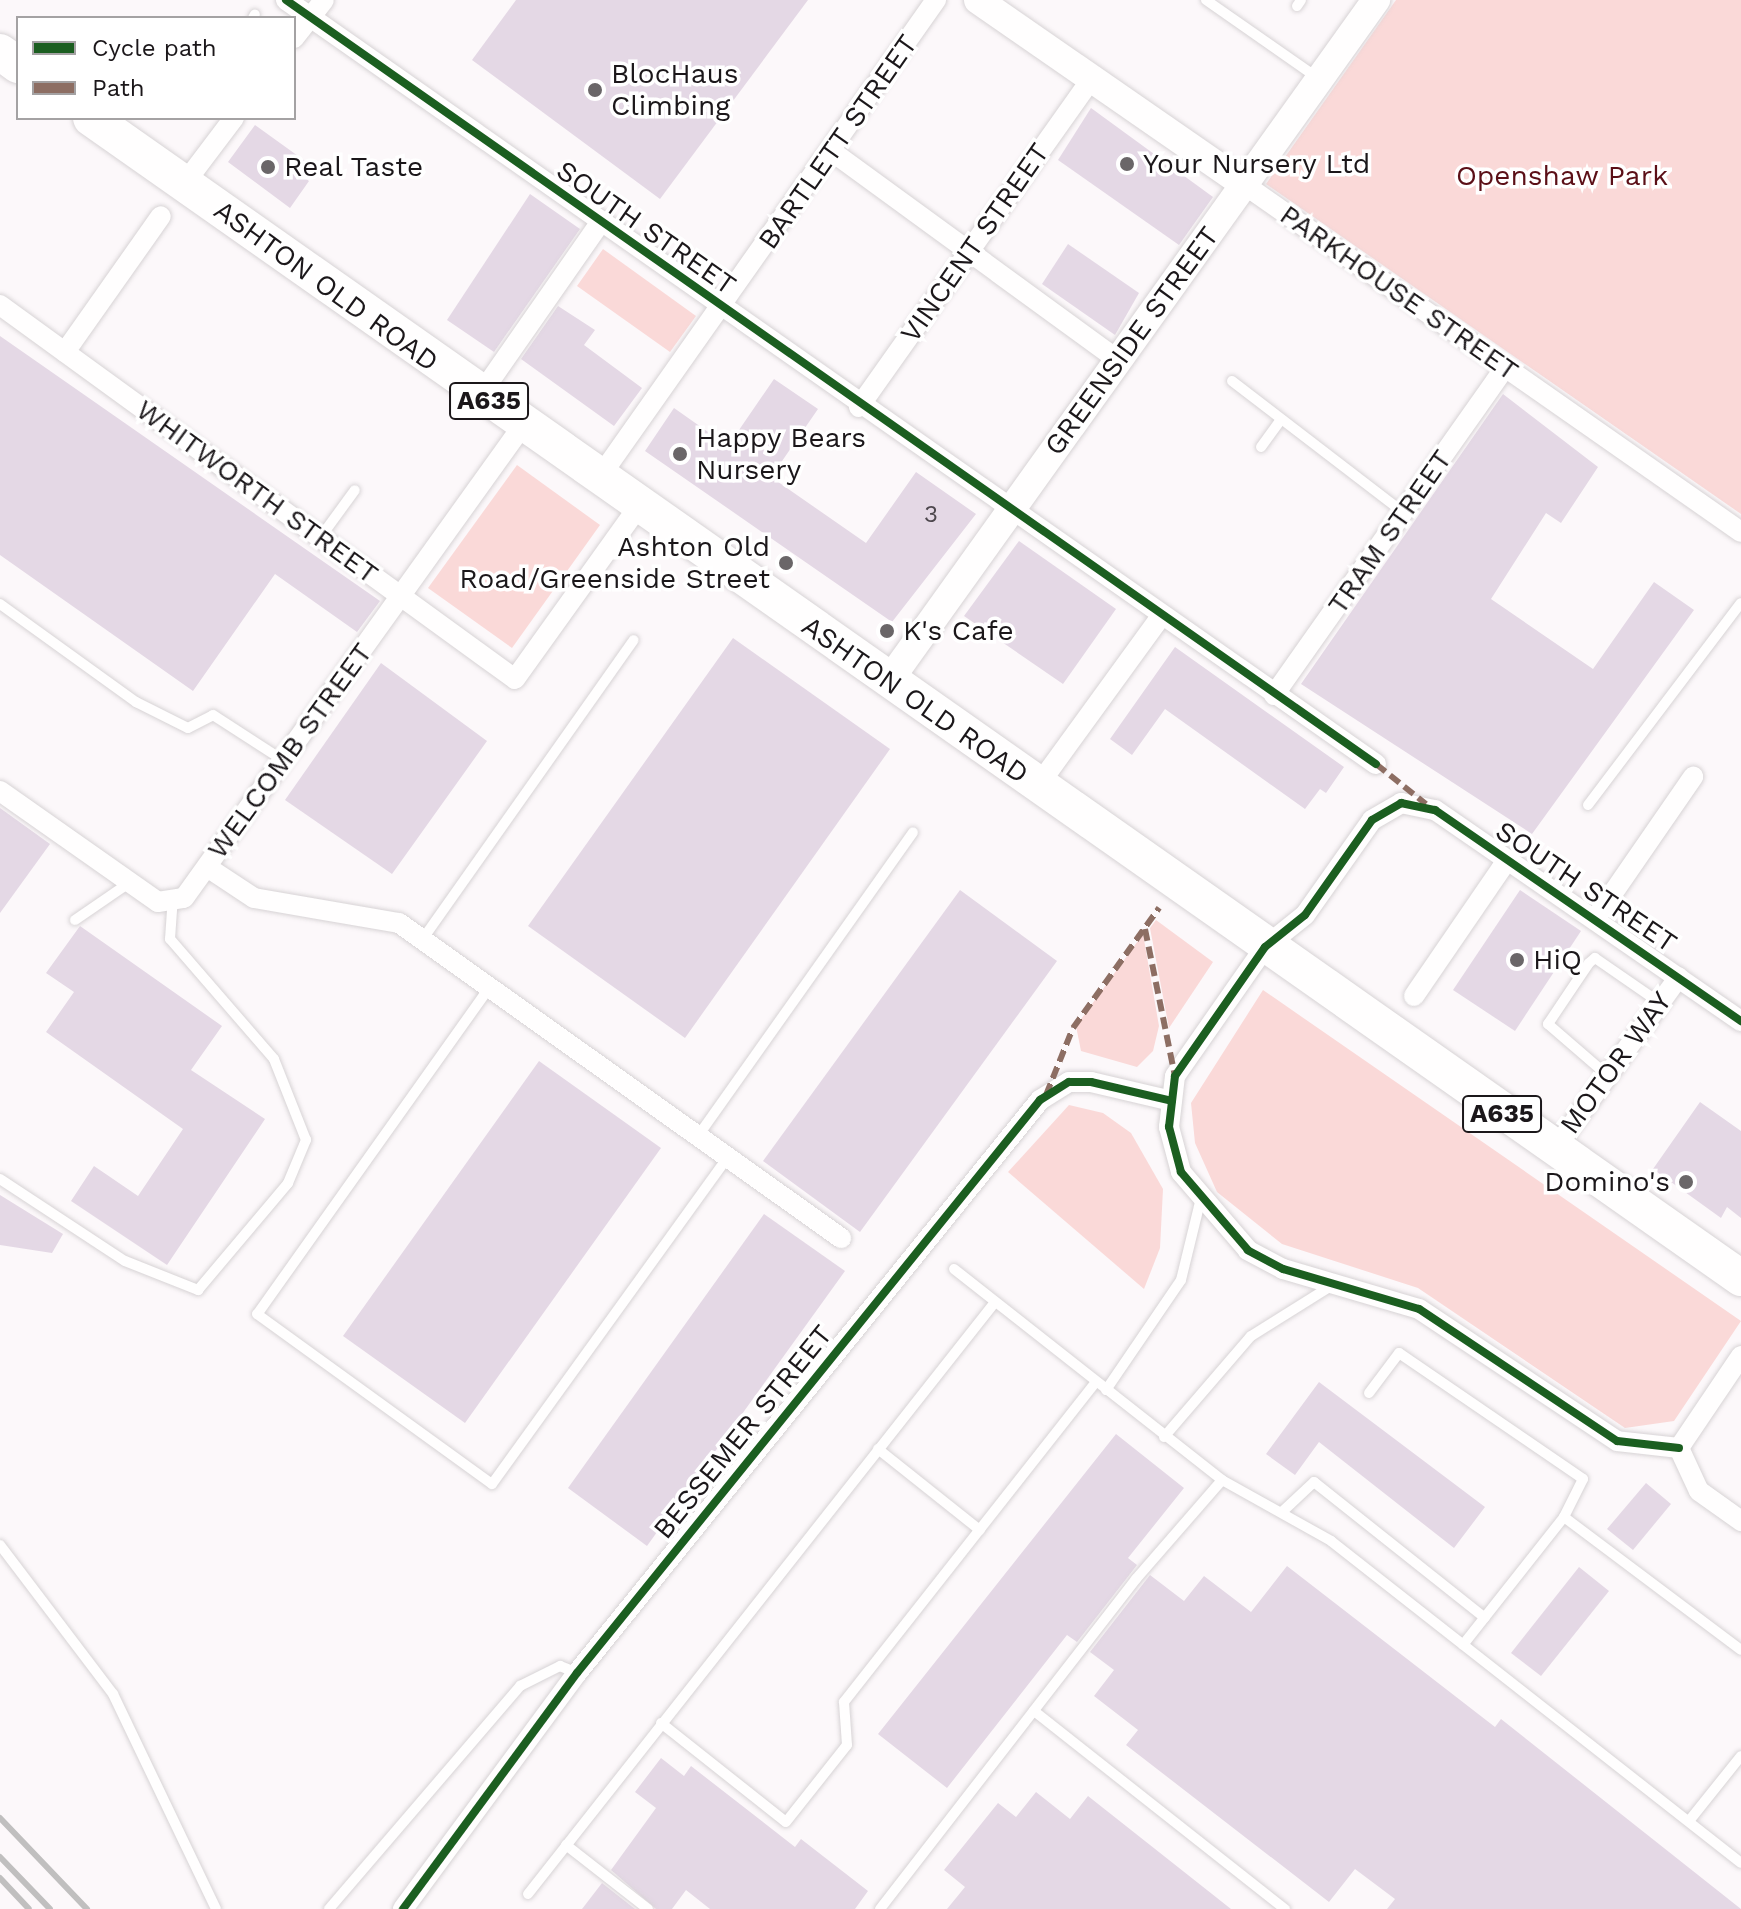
<!DOCTYPE html>
<style>
body{margin:0}
#map{position:relative;width:1741px;height:1909px;overflow:hidden;background:#fcf8fa;font-family:"Work Sans",sans-serif}
div>[style]{position:absolute}
[style*='--x']{left:calc(var(--x)*1px);top:calc(var(--y)*1px);width:calc(var(--w)*1px);rotate:calc(var(--a)*1deg)}
.green>*{inset:0;background:#fad9d8}
.building>*{inset:0;background:#e4d8e5}
.roads{filter:drop-shadow(0 0 2px #d7d3d5) drop-shadow(0 0 2px #d7d3d5)}
.lane>*{height:10px;margin:-5px;padding:0 5px;transform-origin:5px;border-radius:5px;background:#fffefe}
.street>*{height:20px;margin:-10px;padding:0 10px;transform-origin:10px;border-radius:10px;background:#fffefe}
.secondary>*{height:28px;margin:-14px;padding:0 14px;transform-origin:14px;border-radius:14px;background:#fffefe}
.highway>*{height:36px;margin:-18px;padding:0 18px;transform-origin:18px;border-radius:18px;background:#fffefe}
.rail>*{height:6px;margin:-3px;padding:0 3px;transform-origin:3px;border-radius:3px;background:#c0bfbf}
.quiet>*{height:6px;margin-top:-3px;transform-origin:0;background:repeating-linear-gradient(90deg,#8d6e63 0 12px,transparent 0 18px)}
.cycleway>*{height:8px;margin:-4px;padding:0 4px;transform-origin:4px;border-radius:4px;background:#1b5e20}
.dots>*{width:22px;height:22px;translate:-50% -50%;box-sizing:border-box;border:4px solid #fff;border-radius:50%}
span{translate:-50% -50%;white-space:nowrap;text-align:center;line-height:1.15;-webkit-text-stroke:7px #fff;paint-order:stroke}
.number-label{font-size:24px;color:#4d474d}
.number-label span{-webkit-text-stroke-width:0}
.shield-label span{padding:2px 6px;background:#fff;border:2px solid;border-radius:6px;-webkit-text-stroke-width:0}
.shield-label{font-size:26px;color:#1b171a;font-weight:700}
.poi-label{font-size:28px;color:#1b171a}
.left{translate:0 -50%;text-align:left}
.right{translate:-100% -50%;text-align:right}
.street-label{font-size:28px;color:#1b171a}
.park-label{font-size:28px;color:#5b0f17}
.legend{position:absolute;left:16px;top:16px;width:280px;height:104px;box-sizing:border-box;background:#fff;border:2px solid #a4a2a3;margin:0;padding:10px 14px;list-style:none;font-size:24px;color:#1b171a}
.legend li{display:flex;align-items:center;gap:16px;height:40px}
.legend b{width:40px;border:2px solid #a4a2a3}
</style>
<div id="map">
<div class="green">
<div style="clip-path:polygon(1396px 0,1741px 0,1741px 514px,1266px 184px)"></div>
<div style="clip-path:polygon(603px 249px,696px 316px,670px 352px,577px 286px)"></div>
<div style="clip-path:polygon(517px 465px,600px 525px,512px 648px,428px 588px)"></div>
<div style="clip-path:polygon(1156px 920px,1213px 962px,1169px 1028px,1150px 928px)"></div>
<div style="clip-path:polygon(1143px 934px,1159px 1026px,1153px 1051px,1137px 1067px,1081px 1051px,1076px 1026px)"></div>
<div style="clip-path:polygon(1263px 990px,1741px 1321px,1674px 1421px,1625px 1428px,1418px 1288px,1282px 1244px,1217px 1192px,1195px 1143px,1191px 1103px)"></div>
<div style="clip-path:polygon(1069px 1105px,1103px 1113px,1131px 1133px,1163px 1189px,1160px 1248px,1144px 1289px,1008px 1172px)"></div>
</div>
<div class="building">
<div style="clip-path:polygon(516px 0,808px 0,660px 199px,472px 60px)"></div>
<div style="clip-path:polygon(1091px 108px,1213px 197px,1179px 245px,1058px 160px)"></div>
<div style="clip-path:polygon(255px 125px,305px 161px,297px 172px,309px 181px,290px 208px,228px 162px)"></div>
<div style="clip-path:polygon(530px 194px,580px 229px,494px 352px,447px 320px)"></div>
<div style="clip-path:polygon(1068px 244px,1139px 293px,1115px 335px,1042px 284px)"></div>
<div style="clip-path:polygon(558px 306px,595px 330px,584px 345px,642px 388px,614px 426px,521px 359px)"></div>
<div style="clip-path:polygon(0 336px,380px 601px,357px 632px,275px 574px,193px 691px,0 555px)"></div>
<div style="clip-path:polygon(774px 379px,818px 409px,771px 477px,866px 543px,916px 472px,976px 514px,892px 622px,645px 451px,674px 408px,728px 446px)"></div>
<div style="clip-path:polygon(1503px 394px,1598px 467px,1561px 523px,1546px 513px,1491px 599px,1593px 669px,1654px 582px,1694px 610px,1532px 834px,1301px 684px)"></div>
<div style="clip-path:polygon(1019px 541px,1116px 609px,1063px 684px,964px 616px)"></div>
<div style="clip-path:polygon(733px 638px,890px 749px,685px 1038px,528px 926px)"></div>
<div style="clip-path:polygon(1175px 647px,1344px 767px,1326px 793px,1320px 789px,1305px 809px,1165px 709px,1132px 755px,1110px 739px)"></div>
<div style="clip-path:polygon(381px 663px,487px 741px,392px 874px,285px 800px)"></div>
<div style="clip-path:polygon(0 808px,50px 844px,0 913px)"></div>
<div style="clip-path:polygon(960px 890px,1057px 961px,860px 1232px,763px 1161px)"></div>
<div style="clip-path:polygon(1520px 890px,1581px 931px,1515px 1031px,1453px 990px)"></div>
<div style="clip-path:polygon(80px 926px,222px 1026px,191px 1070px,265px 1119px,167px 1265px,71px 1201px,94px 1166px,138px 1196px,183px 1129px,46px 1032px,74px 992px,46px 973px)"></div>
<div style="clip-path:polygon(539px 1061px,661px 1148px,465px 1423px,343px 1336px)"></div>
<div style="clip-path:polygon(1700px 1102px,1741px 1131px,1741px 1218px,1727px 1207px,1721px 1218px,1653px 1169px)"></div>
<div style="clip-path:polygon(0 1195px,63px 1234px,52px 1253px,0 1245px)"></div>
<div style="clip-path:polygon(764px 1214px,845px 1271px,647px 1546px,568px 1488px)"></div>
<div style="clip-path:polygon(1319px 1382px,1485px 1507px,1454px 1548px,1319px 1442px,1295px 1475px,1266px 1454px)"></div>
<div style="clip-path:polygon(1116px 1434px,1184px 1488px,1128px 1558px,1137px 1565px,1077px 1642px,1067px 1635px,947px 1788px,878px 1734px)"></div>
<div style="clip-path:polygon(1646px 1483px,1671px 1504px,1633px 1550px,1607px 1529px)"></div>
<div style="clip-path:polygon(1287px 1566px,1495px 1727px,1501px 1719px,1741px 1909px,1387px 1909px,1395px 1899px,1355px 1869px,1329px 1902px,1126px 1745px,1138px 1730px,1094px 1696px,1114px 1670px,1090px 1652px,1150px 1575px,1184px 1601px,1204px 1576px,1251px 1612px)"></div>
<div style="clip-path:polygon(1579px 1567px,1609px 1591px,1541px 1676px,1511px 1653px)"></div>
<div style="clip-path:polygon(661px 1758px,684px 1776px,691px 1766px,795px 1847px,801px 1839px,868px 1891px,855px 1909px,710px 1909px,686px 1890px,672px 1909px,656px 1909px,611px 1870px,656px 1808px,635px 1792px)"></div>
<div style="clip-path:polygon(1036px 1792px,1070px 1819px,1088px 1796px,1231px 1909px,947px 1909px,965px 1887px,944px 1870px,998px 1803px,1016px 1817px)"></div>
<div style="clip-path:polygon(602px 1883px,635px 1909px,582px 1909px)"></div>
</div>
<div class="roads">
<div class="lane">
<div style="--x:1206;--y:0;--w:136;--a:34.9"></div>
<div style="--x:1297;--y:6;--w:7;--a:-56"></div>
<div style="--x:253;--y:18;--w:4;--a:-63"></div>
<div style="--x:1232;--y:381;--w:217;--a:37.5"></div>
<div style="--x:1261;--y:447;--w:34;--a:-54"></div>
<div style="--x:320;--y:538;--w:59;--a:-53.9"></div>
<div style="--x:0;--y:604;--w:168;--a:35.8"></div>
<div style="--x:136;--y:702;--w:58;--a:26.6"></div>
<div style="--x:188;--y:728;--w:28;--a:-27"></div>
<div style="--x:213;--y:715;--w:85;--a:32.9"></div>
<div style="--x:1588;--y:805;--w:253;--a:-52.9"></div>
<div style="--x:75;--y:920;--w:65;--a:-34.4"></div>
<div style="--x:422;--y:940;--w:367;--a:-54.8"></div>
<div style="--x:489;--y:988;--w:400;--a:125.4"></div>
<div style="--x:257;--y:1314;--w:290;--a:35.9"></div>
<div style="--x:492;--y:1484;--w:403;--a:-54.2"></div>
<div style="--x:1607;--y:1075;--w:78;--a:-139.2"></div>
<div style="--x:1548;--y:1024;--w:73;--a:-56.1"></div>
<div style="--x:1589;--y:963;--w:8;--a:-40"></div>
<div style="--x:1595;--y:958;--w:79;--a:34.7"></div>
<div style="--x:698;--y:1136;--w:372;--a:-54.7"></div>
<div style="--x:0;--y:1179;--w:149;--a:33.3"></div>
<div style="--x:125;--y:1261;--w:79;--a:21.7"></div>
<div style="--x:198;--y:1290;--w:140;--a:-49.9"></div>
<div style="--x:288;--y:1183;--w:47;--a:-67.3"></div>
<div style="--x:306;--y:1140;--w:87;--a:-111.6"></div>
<div style="--x:274;--y:1059;--w:159;--a:-130.9"></div>
<div style="--x:170;--y:939;--w:39;--a:-86"></div>
<div style="--x:954;--y:1269;--w:341;--a:38.2"></div>
<div style="--x:1222;--y:1480;--w:125;--a:29.2"></div>
<div style="--x:1331;--y:1541;--w:521;--a:38.14"></div>
<div style="--x:1106;--y:1390;--w:133;--a:-55.7"></div>
<div style="--x:1181;--y:1280;--w:80;--a:-76.3"></div>
<div style="--x:1369;--y:1393;--w:50;--a:-53.1"></div>
<div style="--x:1399;--y:1353;--w:223;--a:34.4"></div>
<div style="--x:1583;--y:1479;--w:42;--a:116.6"></div>
<div style="--x:1564;--y:1517;--w:163;--a:128.3"></div>
<div style="--x:1164;--y:1437;--w:133;--a:-49.3"></div>
<div style="--x:1251;--y:1336;--w:94;--a:-32"></div>
<div style="--x:878;--y:1449;--w:130;--a:38.5"></div>
<div style="--x:1282;--y:1512;--w:44;--a:-43.2"></div>
<div style="--x:1314;--y:1482;--w:218;--a:38.5"></div>
<div style="--x:1564;--y:1517;--w:221;--a:36.9"></div>
<div style="--x:0;--y:1545;--w:187;--a:52.8"></div>
<div style="--x:113;--y:1694;--w:238;--a:64.4"></div>
<div style="--x:1034;--y:1711;--w:320;--a:38.3"></div>
<div style="--x:661;--y:1723;--w:159;--a:38.4"></div>
<div style="--x:786;--y:1822;--w:98;--a:-51.6"></div>
<div style="--x:847;--y:1745;--w:43;--a:-94"></div>
<div style="--x:844;--y:1702;--w:407;--a:-51.8"></div>
<div style="--x:1689;--y:1821;--w:83;--a:-51.3"></div>
<div style="--x:566;--y:1845;--w:104;--a:38"></div>
<div style="--x:528;--y:1894;--w:754;--a:-51.73"></div>
<div style="--x:329;--y:1909;--w:294;--a:-49.4"></div>
<div style="--x:520;--y:1686;--w:45;--a:-26.6"></div>
<div style="--x:560;--y:1666;--w:18;--a:22"></div>
<div style="--x:880;--y:1909;--w:418;--a:-52.2"></div>
<div style="--x:1136;--y:1579;--w:131;--a:-49"></div>
</div>
<div class="street">
<div style="--x:286;--y:0;--w:1331;--a:35.03"></div>
<div style="--x:294;--y:38;--w:48;--a:-51.7"></div>
<div style="--x:834;--y:153;--w:353;--a:36.1"></div>
<div style="--x:184;--y:184;--w:83;--a:-52.9"></div>
<div style="--x:1245;--y:185;--w:605;--a:34.98"></div>
<div style="--x:0;--y:305;--w:636;--a:35.99"></div>
<div style="--x:515;--y:679;--w:213;--a:-54.4"></div>
<div style="--x:65;--y:352;--w:166;--a:-54.8"></div>
<div style="--x:480;--y:395;--w:210;--a:-55.1"></div>
<div style="--x:859;--y:407;--w:402;--a:-54.7"></div>
<div style="--x:599;--y:478;--w:585;--a:-54.82"></div>
<div style="--x:1274;--y:695;--w:401;--a:-54.8"></div>
<div style="--x:1037;--y:787;--w:209;--a:-54"></div>
<div style="--x:0;--y:791;--w:193;--a:35.1"></div>
<div style="--x:158;--y:902;--w:26;--a:-9"></div>
<div style="--x:184;--y:898;--w:582;--a:-54.37"></div>
<div style="--x:207;--y:867;--w:56;--a:33.4"></div>
<div style="--x:254;--y:898;--w:147;--a:9.8"></div>
<div style="--x:399;--y:923;--w:543;--a:35.48"></div>
<div style="--x:1595;--y:919;--w:173;--a:-55.4"></div>
<div style="--x:1414;--y:996;--w:165;--a:-55.6"></div>
<div style="--x:1554;--y:1150;--w:213;--a:-54.2"></div>
<div style="--x:1741;--y:1356;--w:111;--a:124"></div>
<div style="--x:1679;--y:1448;--w:47;--a:65.1"></div>
<div style="--x:1699;--y:1491;--w:52;--a:35.5"></div>
<div style="--x:1679;--y:1448;--w:62;--a:-173.6"></div>
<div style="--x:1617;--y:1441;--w:238;--a:-146.3"></div>
<div style="--x:1419;--y:1309;--w:142;--a:-163.6"></div>
<div style="--x:1283;--y:1269;--w:40;--a:-152"></div>
<div style="--x:1248;--y:1250;--w:103;--a:-130.7"></div>
<div style="--x:1181;--y:1172;--w:47;--a:-104.9"></div>
<div style="--x:1169;--y:1127;--w:51;--a:-83.3"></div>
<div style="--x:1175;--y:1076;--w:157;--a:-55.1"></div>
<div style="--x:1265;--y:947;--w:51;--a:-38.7"></div>
<div style="--x:1305;--y:915;--w:116;--a:-54.8"></div>
<div style="--x:1372;--y:820;--w:34;--a:-30"></div>
<div style="--x:1401;--y:803;--w:35;--a:12"></div>
<div style="--x:1435;--y:810;--w:372;--a:34.6"></div>
<div style="--x:403;--y:1909;--w:293;--a:-53.6"></div>
<div style="--x:577;--y:1673;--w:737;--a:-51.06"></div>
<div style="--x:1040;--y:1100;--w:34;--a:-32"></div>
<div style="--x:1069;--y:1082;--w:22;--a:0"></div>
<div style="--x:1091;--y:1082;--w:83;--a:13.2"></div>
</div>
<div class="secondary">
<div style="--x:978;--y:0;--w:325;--a:34.7"></div>
<div style="--x:888;--y:682;--w:839;--a:-54.41"></div>
</div>
<div class="highway">
<div style="--x:0;--y:52;--w:22;--a:36"></div>
<div style="--x:91;--y:118;--w:2017;--a:35.11"></div>
</div>
</div>
<div class="rail">
<div style="--x:0;--y:1818;--w:126;--a:46.3"></div>
<div style="--x:0;--y:1857;--w:72;--a:46.1"></div>
<div style="--x:0;--y:1878;--w:42;--a:46.9"></div>
</div>
<div class="quiet">
<div style="--x:1376;--y:764;--w:64;--a:38.7"></div>
<div style="--x:1145;--y:929;--w:150;--a:78.5"></div>
<div style="--x:1046;--y:1095;--w:72;--a:-68.1"></div>
<div style="--x:1073;--y:1028;--w:148;--a:-54.4"></div>
</div>
<div class="cycleway">
<div style="--x:286;--y:0;--w:1331;--a:35.03"></div>
<div style="--x:1679;--y:1448;--w:62;--a:-173.6"></div>
<div style="--x:1617;--y:1441;--w:238;--a:-146.3"></div>
<div style="--x:1419;--y:1309;--w:142;--a:-163.6"></div>
<div style="--x:1283;--y:1269;--w:40;--a:-152"></div>
<div style="--x:1248;--y:1250;--w:103;--a:-130.7"></div>
<div style="--x:1181;--y:1172;--w:47;--a:-104.9"></div>
<div style="--x:1169;--y:1127;--w:51;--a:-83.3"></div>
<div style="--x:1175;--y:1076;--w:157;--a:-55.1"></div>
<div style="--x:1265;--y:947;--w:51;--a:-38.7"></div>
<div style="--x:1305;--y:915;--w:116;--a:-54.8"></div>
<div style="--x:1372;--y:820;--w:34;--a:-30"></div>
<div style="--x:1401;--y:803;--w:35;--a:12"></div>
<div style="--x:1435;--y:810;--w:372;--a:34.6"></div>
<div style="--x:403;--y:1909;--w:293;--a:-53.6"></div>
<div style="--x:577;--y:1673;--w:737;--a:-51.06"></div>
<div style="--x:1040;--y:1100;--w:34;--a:-32"></div>
<div style="--x:1069;--y:1082;--w:22;--a:0"></div>
<div style="--x:1091;--y:1082;--w:83;--a:13.2"></div>
</div>
<div class="dots">
<div style="left:595px;top:90px;background:#6a6668"></div>
<div style="left:1127px;top:164px;background:#6a6668"></div>
<div style="left:268px;top:167px;background:#6a6668"></div>
<div style="left:680px;top:454px;background:#6a6668"></div>
<div style="left:786px;top:563px;background:#6a6668"></div>
<div style="left:887px;top:631px;background:#6a6668"></div>
<div style="left:1517px;top:960px;background:#6a6668"></div>
<div style="left:1686px;top:1182px;background:#6a6668"></div>
</div>
<div class="number-label">
<span style="left:931px;top:515px">3</span>
</div>
<div class="shield-label">
<span style="left:489px;top:401px">A635</span>
<span style="left:1502px;top:1114px">A635</span>
</div>
<div class="poi-label">
<span class="left" style="left:611px;top:90px">BlocHaus<br>Climbing</span>
<span class="left" style="left:1143px;top:164px">Your Nursery Ltd</span>
<span class="left" style="left:284px;top:167px">Real Taste</span>
<span class="left" style="left:696px;top:454px">Happy Bears<br>Nursery</span>
<span class="right" style="left:770px;top:563px">Ashton Old<br>Road/Greenside Street</span>
<span class="left" style="left:903px;top:631px">K's Cafe</span>
<span class="left" style="left:1533px;top:960px">HiQ</span>
<span class="right" style="left:1670px;top:1182px">Domino's</span>
</div>
<div class="street-label">
<span style="left:838px;top:142px;rotate:-55deg">BARTLETT STREET</span>
<span style="left:646px;top:228px;rotate:35deg">SOUTH STREET</span>
<span style="left:975px;top:243px;rotate:-55deg">VINCENT STREET</span>
<span style="left:326px;top:286px;rotate:36deg">ASHTON OLD ROAD</span>
<span style="left:1399px;top:293px;rotate:35deg">PARKHOUSE STREET</span>
<span style="left:1132px;top:341px;rotate:-54deg">GREENSIDE STREET</span>
<span style="left:257px;top:492px;rotate:36deg">WHITWORTH STREET</span>
<span style="left:1390px;top:532px;rotate:-55deg">TRAM STREET</span>
<span style="left:915px;top:700px;rotate:35deg">ASHTON OLD ROAD</span>
<span style="left:290px;top:751px;rotate:-54deg">WELCOMB STREET</span>
<span style="left:1586px;top:887px;rotate:34deg">SOUTH STREET</span>
<span style="left:1616px;top:1063px;rotate:-54deg">MOTOR WAY</span>
<span style="left:743px;top:1432px;rotate:-51deg">BESSEMER STREET</span>
</div>
<div class="park-label">
<span style="left:1562px;top:176px">Openshaw Park</span>
</div>
<ul class="legend">
<li><b style="height:10px;background:#1b5e20"></b>Cycle path</li>
<li><b style="height:10px;background:#8d6e63"></b>Path</li>
</ul>
</div>
